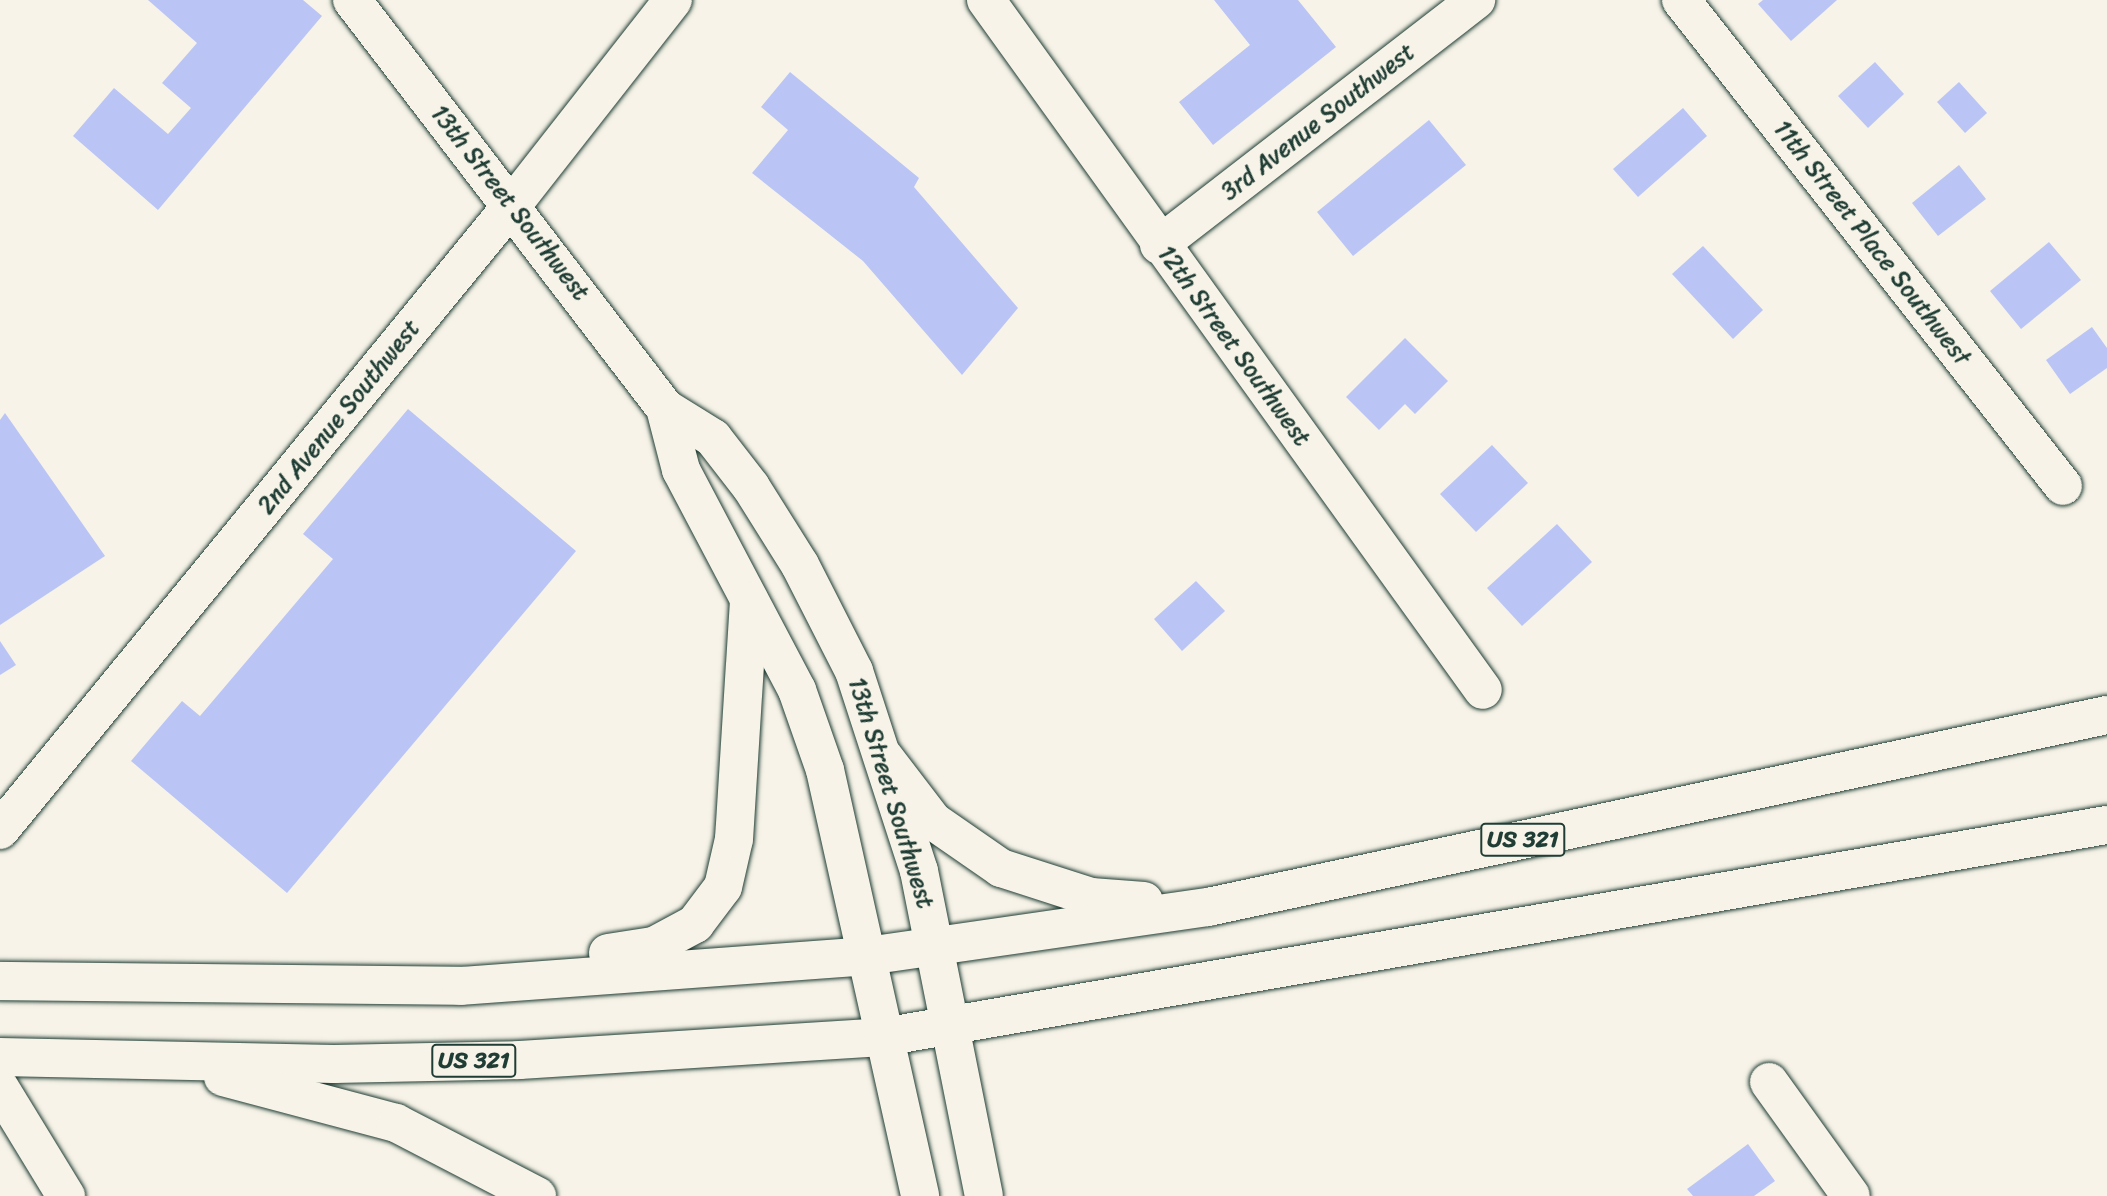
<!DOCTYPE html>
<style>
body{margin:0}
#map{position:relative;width:2107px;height:1196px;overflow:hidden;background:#f7f3e8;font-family:Sriracha,sans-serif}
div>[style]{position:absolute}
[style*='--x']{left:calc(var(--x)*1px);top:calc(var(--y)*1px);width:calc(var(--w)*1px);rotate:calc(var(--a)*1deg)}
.building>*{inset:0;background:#bac5f6}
.roads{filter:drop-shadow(0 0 2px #1f3d34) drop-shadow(0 0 2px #1f3d34)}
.minor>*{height:38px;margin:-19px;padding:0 19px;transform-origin:19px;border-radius:19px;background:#f7f3e8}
.major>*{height:38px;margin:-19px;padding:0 19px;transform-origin:19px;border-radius:19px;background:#f7f3e8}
.highway>*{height:38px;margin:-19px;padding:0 19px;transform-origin:19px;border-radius:19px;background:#f7f3e8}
span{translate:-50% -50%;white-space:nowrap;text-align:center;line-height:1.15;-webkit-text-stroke:5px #f7f3e8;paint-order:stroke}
.shield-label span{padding:2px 5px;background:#f7f3e8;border:2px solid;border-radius:5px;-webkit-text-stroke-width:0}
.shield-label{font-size:23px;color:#1f3d34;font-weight:700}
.street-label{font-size:24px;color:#1f3d34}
</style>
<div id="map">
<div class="building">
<div style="clip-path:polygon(148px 0,303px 0,322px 16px,158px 210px,73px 136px,114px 88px,168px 134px,191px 108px,162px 83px,197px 43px)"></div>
<div style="clip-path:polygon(1214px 0,1298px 0,1336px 47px,1213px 145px,1179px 102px,1250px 45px)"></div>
<div style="clip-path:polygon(1763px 0,1837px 0,1791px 41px,1758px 4px)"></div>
<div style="clip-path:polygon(1875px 62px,1904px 94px,1868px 128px,1838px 96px)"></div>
<div style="clip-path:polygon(790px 72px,919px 178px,914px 187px,1018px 308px,962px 375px,863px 261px,752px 173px,788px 130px,761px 107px)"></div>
<div style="clip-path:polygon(1959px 82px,1987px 113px,1965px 133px,1937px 102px)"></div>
<div style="clip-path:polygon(1683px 108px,1707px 136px,1638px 197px,1613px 169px)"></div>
<div style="clip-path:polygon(1429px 120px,1466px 165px,1353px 256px,1317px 212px)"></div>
<div style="clip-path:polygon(1959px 165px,1986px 199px,1938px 236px,1912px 203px)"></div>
<div style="clip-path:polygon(2049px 242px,2081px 280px,2021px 329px,1990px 291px)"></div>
<div style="clip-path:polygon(1703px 246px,1763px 310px,1733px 339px,1672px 274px)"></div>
<div style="clip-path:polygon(2092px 327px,2107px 348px,2107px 368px,2070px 394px,2046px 360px)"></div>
<div style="clip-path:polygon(1405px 338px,1448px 381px,1415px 414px,1405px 404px,1379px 430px,1346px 397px)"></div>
<div style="clip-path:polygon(408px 409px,576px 551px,287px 893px,131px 761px,182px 701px,200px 716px,333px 559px,303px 534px)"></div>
<div style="clip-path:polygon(5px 413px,105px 556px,0 625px,0 420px)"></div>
<div style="clip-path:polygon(1492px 445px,1528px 483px,1476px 532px,1440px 494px)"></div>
<div style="clip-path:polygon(1557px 524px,1592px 562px,1522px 626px,1487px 588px)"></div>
<div style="clip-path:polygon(1196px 581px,1225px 611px,1182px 651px,1154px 619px)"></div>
<div style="clip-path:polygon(0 641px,16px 665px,0 675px)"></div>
<div style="clip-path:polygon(1748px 1144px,1775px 1181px,1754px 1196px,1693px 1196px,1687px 1189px)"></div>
</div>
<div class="roads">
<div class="minor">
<div style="--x:986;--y:0;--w:850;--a:54.24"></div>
<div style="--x:1681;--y:0;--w:618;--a:51.83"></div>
<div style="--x:1159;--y:245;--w:401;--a:-37.7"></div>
<div style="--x:1769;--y:1082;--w:140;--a:54.3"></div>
<div style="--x:0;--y:1088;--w:127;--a:58.6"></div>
</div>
<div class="major">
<div style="--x:352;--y:0;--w:514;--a:52.51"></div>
<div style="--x:665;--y:408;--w:57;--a:32"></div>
<div style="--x:713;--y:438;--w:62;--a:52.2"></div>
<div style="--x:751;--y:487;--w:92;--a:57.9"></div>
<div style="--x:800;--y:565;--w:119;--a:63"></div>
<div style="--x:854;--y:671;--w:210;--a:72"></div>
<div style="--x:919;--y:871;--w:331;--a:78.7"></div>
<div style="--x:665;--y:408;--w:64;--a:75.5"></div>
<div style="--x:681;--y:470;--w:249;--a:62.2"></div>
<div style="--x:797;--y:690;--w:85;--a:70.7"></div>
<div style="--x:825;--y:770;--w:436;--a:77.4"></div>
<div style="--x:0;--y:830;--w:809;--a:-50.67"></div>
<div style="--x:513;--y:204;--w:259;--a:-51.9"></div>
</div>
<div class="highway">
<div style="--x:884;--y:757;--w:81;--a:52.6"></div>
<div style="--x:933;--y:821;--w:83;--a:34.7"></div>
<div style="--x:1001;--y:868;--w:95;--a:17.9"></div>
<div style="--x:1091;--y:897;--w:53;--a:4.3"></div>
<div style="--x:608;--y:953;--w:47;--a:-8.7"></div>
<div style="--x:654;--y:946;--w:47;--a:-28.2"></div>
<div style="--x:695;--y:924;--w:46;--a:-52.9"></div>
<div style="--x:723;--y:887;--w:49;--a:-77.1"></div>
<div style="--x:734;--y:839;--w:239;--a:-86.4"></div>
<div style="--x:0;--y:981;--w:461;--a:0.6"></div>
<div style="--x:461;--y:986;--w:407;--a:-4.2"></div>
<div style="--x:867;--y:956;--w:345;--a:-8.2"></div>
<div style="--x:1208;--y:907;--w:919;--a:-12.06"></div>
<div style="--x:0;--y:1057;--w:334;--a:1.2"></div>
<div style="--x:334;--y:1064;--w:185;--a:-1.2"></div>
<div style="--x:519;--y:1060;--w:365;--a:-3.6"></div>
<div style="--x:883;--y:1037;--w:1242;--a:-9.83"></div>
<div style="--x:223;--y:1077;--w:179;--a:14.9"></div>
<div style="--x:396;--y:1123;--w:159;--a:27.4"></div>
</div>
</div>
<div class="shield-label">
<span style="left:1523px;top:840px">US 321</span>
<span style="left:474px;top:1061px">US 321</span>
</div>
<div class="street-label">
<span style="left:1318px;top:122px;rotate:-38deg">3rd Avenue Southwest</span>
<span style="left:510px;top:203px;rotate:52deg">13th Street Southwest</span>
<span style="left:1872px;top:243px;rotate:52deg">11th Street Place Southwest</span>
<span style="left:1234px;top:346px;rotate:54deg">12th Street Southwest</span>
<span style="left:339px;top:417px;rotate:-51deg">2nd Avenue Southwest</span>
<span style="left:891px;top:793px;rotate:73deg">13th Street Southwest</span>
</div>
</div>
